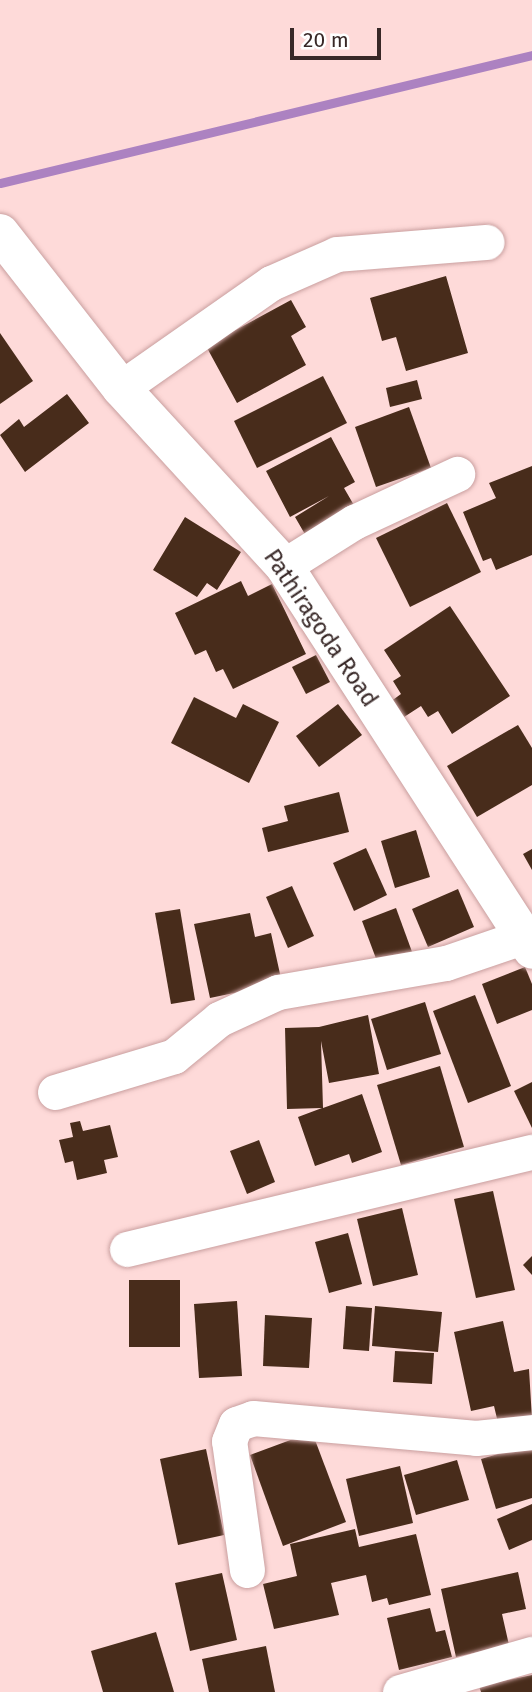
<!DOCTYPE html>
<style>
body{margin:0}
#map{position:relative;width:532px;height:1692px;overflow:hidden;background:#fedad9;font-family:"Fira Sans",sans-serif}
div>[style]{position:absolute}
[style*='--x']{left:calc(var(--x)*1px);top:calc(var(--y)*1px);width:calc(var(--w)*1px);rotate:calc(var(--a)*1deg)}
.stream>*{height:9px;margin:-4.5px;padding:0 4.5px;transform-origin:4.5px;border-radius:4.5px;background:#ac82c1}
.building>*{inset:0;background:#482c1b}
.roads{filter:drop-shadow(0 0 2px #c99f9f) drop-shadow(0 0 2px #c99f9f)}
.street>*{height:35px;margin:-17.5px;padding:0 17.5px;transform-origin:17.5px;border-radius:17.5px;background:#fff}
.secondary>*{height:38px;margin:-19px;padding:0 19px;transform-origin:19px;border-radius:19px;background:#fff}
span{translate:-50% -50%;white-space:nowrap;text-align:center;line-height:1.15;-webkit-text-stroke:7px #fff;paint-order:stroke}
.street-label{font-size:23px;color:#382827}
.scale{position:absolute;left:290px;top:28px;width:91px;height:32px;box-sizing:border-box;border:4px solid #382827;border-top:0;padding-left:9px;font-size:21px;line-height:24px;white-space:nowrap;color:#382827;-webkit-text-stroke:5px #fff;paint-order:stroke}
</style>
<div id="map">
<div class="stream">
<div style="--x:0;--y:183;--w:547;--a:-13.53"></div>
</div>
<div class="building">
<div style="clip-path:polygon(446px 276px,468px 353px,406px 371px,396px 337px,382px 341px,370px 298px)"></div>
<div style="clip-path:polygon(291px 300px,306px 327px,291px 336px,306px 365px,237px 403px,206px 346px)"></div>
<div style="clip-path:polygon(0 333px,33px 381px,0 404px)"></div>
<div style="clip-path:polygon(323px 376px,347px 423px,257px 468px,234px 421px)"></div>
<div style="clip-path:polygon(417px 380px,422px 399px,390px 407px,386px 388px)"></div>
<div style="clip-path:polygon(67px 394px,89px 423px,25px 472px,0 435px,19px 419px,24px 427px)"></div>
<div style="clip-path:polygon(409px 407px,431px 468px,376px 487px,355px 427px)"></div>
<div style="clip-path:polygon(331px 437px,355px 482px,344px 488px,355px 507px,306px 536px,295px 517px,329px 496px,290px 517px,266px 471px)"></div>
<div style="clip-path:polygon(532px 466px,532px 555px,496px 570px,491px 558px,483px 561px,463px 512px,496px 498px,489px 483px)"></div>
<div style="clip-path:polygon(447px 503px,481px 572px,410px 607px,376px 538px)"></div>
<div style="clip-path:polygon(185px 517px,241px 552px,217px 590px,207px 583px,197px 597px,153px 570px)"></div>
<div style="clip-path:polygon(241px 581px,248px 596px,272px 584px,306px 654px,233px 689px,223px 669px,216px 672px,206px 650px,195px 655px,175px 613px)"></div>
<div style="clip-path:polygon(450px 606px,510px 696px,452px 734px,438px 711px,428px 717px,421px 706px,401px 719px,390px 702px,401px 694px,393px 681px,401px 676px,384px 650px)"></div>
<div style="clip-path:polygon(316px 655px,330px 682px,306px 694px,292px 667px)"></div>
<div style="clip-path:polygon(194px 697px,236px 718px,243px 704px,279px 722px,249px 783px,171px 743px)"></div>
<div style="clip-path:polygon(338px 704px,362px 735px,319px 767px,296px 736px)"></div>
<div style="clip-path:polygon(518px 725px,532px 748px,532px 785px,477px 817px,447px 766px)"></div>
<div style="clip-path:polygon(339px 792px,349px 832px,268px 852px,262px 828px,288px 821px,284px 806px)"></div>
<div style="clip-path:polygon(416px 830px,430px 877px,395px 888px,381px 841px)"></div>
<div style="clip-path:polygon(366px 848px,387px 895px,354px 911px,333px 863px)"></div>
<div style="clip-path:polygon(532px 849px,532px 870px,523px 854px)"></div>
<div style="clip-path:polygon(292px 886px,314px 936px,288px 948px,266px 897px)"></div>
<div style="clip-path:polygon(458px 889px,474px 927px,428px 947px,412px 909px)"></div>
<div style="clip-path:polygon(396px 908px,415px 960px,381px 972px,362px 921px)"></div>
<div style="clip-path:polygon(180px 909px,195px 1000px,171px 1004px,155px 913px)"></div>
<div style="clip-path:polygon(250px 913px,255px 937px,271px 933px,282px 983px,210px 998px,194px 924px)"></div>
<div style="clip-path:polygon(525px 967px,532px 984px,532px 1010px,497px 1024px,482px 984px)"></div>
<div style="clip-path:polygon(475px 995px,511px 1086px,468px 1103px,433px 1011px)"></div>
<div style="clip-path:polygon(425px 1002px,441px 1054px,387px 1070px,371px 1019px)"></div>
<div style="clip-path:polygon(368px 1015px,379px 1074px,329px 1083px,321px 1041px,323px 1108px,362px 1094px,382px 1152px,352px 1163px,349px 1154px,315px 1166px,298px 1117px,322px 1108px,287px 1109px,285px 1028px,319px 1027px)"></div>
<div style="clip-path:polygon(440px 1066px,464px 1147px,401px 1165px,377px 1085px)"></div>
<div style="clip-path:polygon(532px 1082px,532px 1128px,514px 1091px)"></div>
<div style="clip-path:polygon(80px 1121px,83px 1131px,110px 1125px,118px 1157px,104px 1160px,107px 1173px,77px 1180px,73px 1161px,65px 1163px,59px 1140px,73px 1137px,70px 1123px)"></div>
<div style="clip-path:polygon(259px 1140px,275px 1182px,247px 1194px,230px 1151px)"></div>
<div style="clip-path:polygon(493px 1191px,515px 1290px,476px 1298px,454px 1199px)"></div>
<div style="clip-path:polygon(402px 1208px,418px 1275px,373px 1286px,357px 1219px)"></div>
<div style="clip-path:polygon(348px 1233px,362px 1284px,329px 1293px,315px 1242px)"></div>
<div style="clip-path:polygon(532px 1256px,532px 1275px,523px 1265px)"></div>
<div style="clip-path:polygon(129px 1280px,180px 1280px,180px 1347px,129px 1347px)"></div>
<div style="clip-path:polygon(237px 1301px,242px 1376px,199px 1378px,194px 1304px)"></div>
<div style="clip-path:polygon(346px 1306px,372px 1308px,369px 1351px,343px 1349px)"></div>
<div style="clip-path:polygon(375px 1306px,442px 1312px,438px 1352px,372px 1346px)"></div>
<div style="clip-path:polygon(265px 1315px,312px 1318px,309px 1368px,263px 1366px)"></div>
<div style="clip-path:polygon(503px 1321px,514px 1372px,529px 1369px,532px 1419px,499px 1427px,494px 1406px,471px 1411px,454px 1332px)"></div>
<div style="clip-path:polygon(395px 1351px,434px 1353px,432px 1384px,393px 1382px)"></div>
<div style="clip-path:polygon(312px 1432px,346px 1522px,283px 1546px,250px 1455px)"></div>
<div style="clip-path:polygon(532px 1444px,532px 1498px,496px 1509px,481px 1459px)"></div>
<div style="clip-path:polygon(206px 1449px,224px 1535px,178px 1545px,160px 1459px)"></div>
<div style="clip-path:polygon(457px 1460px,469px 1500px,416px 1515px,404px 1475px)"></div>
<div style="clip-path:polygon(400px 1466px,413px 1523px,359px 1536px,346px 1479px)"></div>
<div style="clip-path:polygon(532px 1504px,532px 1540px,509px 1550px,497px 1519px)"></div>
<div style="clip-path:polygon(355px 1529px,359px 1547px,416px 1534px,431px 1595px,389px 1605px,387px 1598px,372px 1602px,366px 1575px,331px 1583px,339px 1615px,274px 1629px,263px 1584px,297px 1576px,290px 1544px)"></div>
<div style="clip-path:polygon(518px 1572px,526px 1609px,502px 1614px,509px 1645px,456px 1657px,441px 1589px)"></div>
<div style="clip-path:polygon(222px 1573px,237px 1640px,190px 1651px,175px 1583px)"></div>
<div style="clip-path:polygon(430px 1608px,436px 1632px,445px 1630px,452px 1657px,399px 1670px,387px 1618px)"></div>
<div style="clip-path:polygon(156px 1632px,174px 1692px,103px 1692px,91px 1651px)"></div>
<div style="clip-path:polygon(266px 1646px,275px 1692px,209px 1692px,202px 1659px)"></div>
<div style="clip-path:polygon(532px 1675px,532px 1692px,481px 1692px,479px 1686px)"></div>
</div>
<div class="roads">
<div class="street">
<div style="--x:121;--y:388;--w:183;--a:-35"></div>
<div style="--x:271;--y:283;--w:72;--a:-23.7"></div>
<div style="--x:337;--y:254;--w:150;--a:-4.6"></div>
<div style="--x:284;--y:566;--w:83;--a:-32.2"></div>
<div style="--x:354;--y:522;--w:114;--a:-25"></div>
<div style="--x:55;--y:1092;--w:124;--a:-16.8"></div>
<div style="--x:174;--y:1056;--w:58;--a:-39.4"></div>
<div style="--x:219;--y:1019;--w:65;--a:-24.6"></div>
<div style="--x:278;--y:992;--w:170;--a:-9.8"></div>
<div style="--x:446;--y:963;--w:80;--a:-18.9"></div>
<div style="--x:127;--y:1249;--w:416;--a:-13.5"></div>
<div style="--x:247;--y:1570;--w:130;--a:-97.9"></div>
<div style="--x:229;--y:1441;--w:18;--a:-68"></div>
<div style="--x:236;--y:1424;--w:18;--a:-19"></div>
<div style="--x:253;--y:1418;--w:224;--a:5.1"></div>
<div style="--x:476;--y:1438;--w:56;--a:-6.1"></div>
<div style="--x:400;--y:1692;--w:137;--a:-16.1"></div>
</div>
<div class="secondary">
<div style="--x:0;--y:233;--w:197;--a:52"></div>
<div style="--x:121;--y:388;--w:241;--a:47.5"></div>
<div style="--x:284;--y:566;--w:457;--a:57.1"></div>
</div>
</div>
<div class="street-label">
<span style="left:321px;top:628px;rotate:56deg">Pathiragoda Road</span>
</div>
<div class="scale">20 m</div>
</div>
